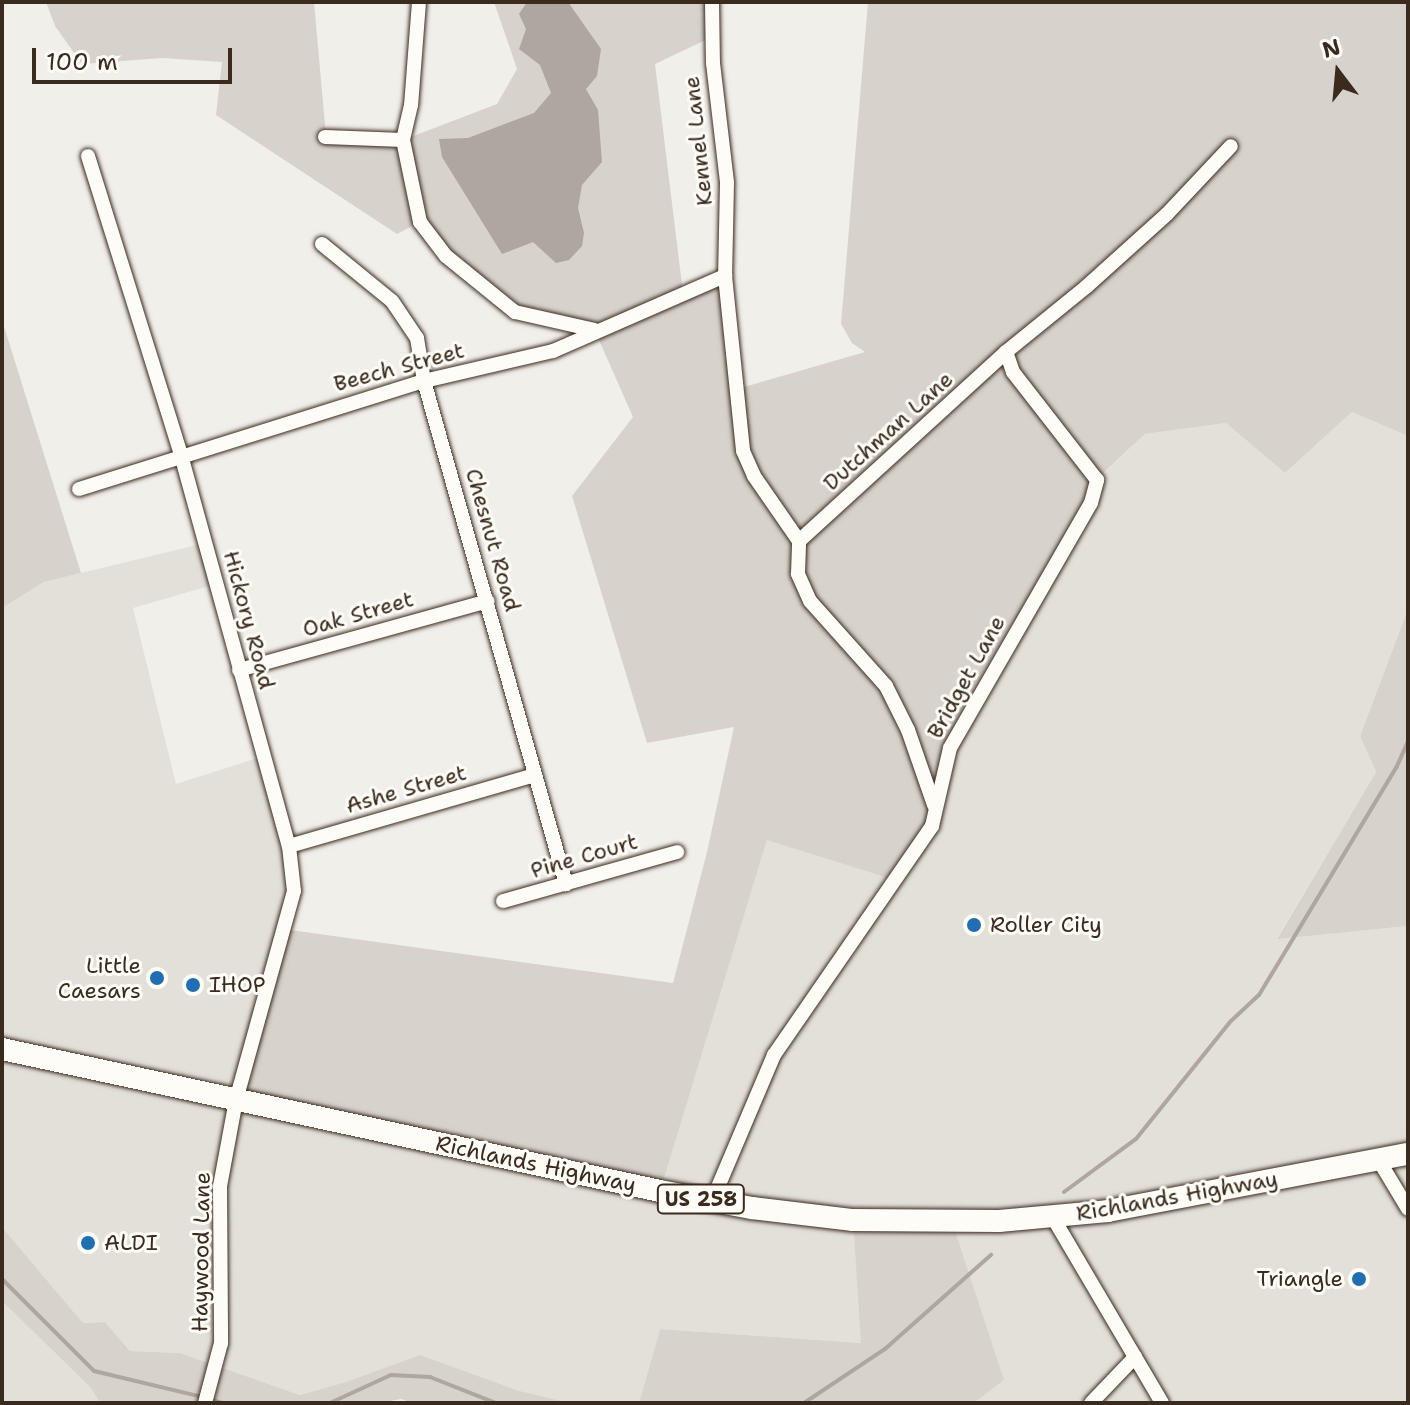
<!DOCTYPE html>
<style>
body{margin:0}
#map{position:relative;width:1410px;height:1405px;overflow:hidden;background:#f1efea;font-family:"Shantell Sans",sans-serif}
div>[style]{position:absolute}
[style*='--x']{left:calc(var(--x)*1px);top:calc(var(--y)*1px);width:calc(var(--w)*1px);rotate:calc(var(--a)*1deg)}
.built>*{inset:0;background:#e3e0da}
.green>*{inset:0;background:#d7d2cc}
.water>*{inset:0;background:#aea69f}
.stream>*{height:4px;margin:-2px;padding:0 2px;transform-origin:2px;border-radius:2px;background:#aea69f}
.roads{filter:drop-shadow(0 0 2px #3b2a1e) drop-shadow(0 0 2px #3b2a1e)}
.minor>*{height:14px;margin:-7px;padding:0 7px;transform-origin:7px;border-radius:7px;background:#fdfcf7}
.primary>*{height:22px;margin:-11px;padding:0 11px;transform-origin:11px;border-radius:11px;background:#fdfcf7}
.dots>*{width:22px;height:22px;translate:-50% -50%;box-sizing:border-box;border:4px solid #fdfcf7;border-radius:50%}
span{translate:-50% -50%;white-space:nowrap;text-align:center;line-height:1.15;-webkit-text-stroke:6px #fdfcf7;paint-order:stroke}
.shield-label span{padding:2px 6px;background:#fdfcf7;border:2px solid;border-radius:6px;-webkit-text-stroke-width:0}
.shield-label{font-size:20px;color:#3b2a1e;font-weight:700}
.street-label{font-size:22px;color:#3b2a1e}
.poi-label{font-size:22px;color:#3b2a1e}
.left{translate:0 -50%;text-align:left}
.right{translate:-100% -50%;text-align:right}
.frame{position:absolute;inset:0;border:4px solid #3b2a1e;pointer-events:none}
.north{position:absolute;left:1298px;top:32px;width:80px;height:80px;-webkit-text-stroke:6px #fdfcf7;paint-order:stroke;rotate:344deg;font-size:22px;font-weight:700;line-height:32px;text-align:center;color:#3b2a1e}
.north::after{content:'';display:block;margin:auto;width:28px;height:36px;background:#3b2a1e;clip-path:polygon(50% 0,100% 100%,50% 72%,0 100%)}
.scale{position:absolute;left:32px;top:48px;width:200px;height:36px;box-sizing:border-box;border:4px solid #3b2a1e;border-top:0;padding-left:10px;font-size:24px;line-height:28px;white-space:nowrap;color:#3b2a1e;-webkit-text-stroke:6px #fdfcf7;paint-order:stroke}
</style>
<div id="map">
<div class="built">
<div style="clip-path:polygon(1352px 412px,1408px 436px,1408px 609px,1360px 736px,1376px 772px,1277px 938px,1408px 926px,1408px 1403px,974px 1403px,1004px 1380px,853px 1220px,862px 1343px,660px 1329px,639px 1403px,570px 1403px,516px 1390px,349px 1381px,300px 1395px,180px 1353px,130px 1351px,105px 1322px,83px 1323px,2px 1227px,2px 608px,44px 582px,205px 543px,216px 584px,133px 608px,176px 784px,264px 756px,294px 891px,237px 1100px,659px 1191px,767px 840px,950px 748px,1097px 480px,1145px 434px,1226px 423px,1285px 473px)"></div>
<div style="clip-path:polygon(2px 1301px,91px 1388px,100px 1403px,2px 1403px)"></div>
</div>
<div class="green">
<div style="clip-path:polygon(46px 2px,314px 2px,326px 136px,403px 140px,497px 104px,517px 69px,494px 2px,712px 2px,714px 36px,655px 64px,683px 293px,725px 276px,737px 389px,865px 352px,852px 343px,841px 324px,868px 2px,1408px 2px,1408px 436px,1352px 412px,1285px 473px,1226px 423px,1145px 434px,1097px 479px,950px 748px,932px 826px,895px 880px,767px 840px,660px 1191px,236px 1100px,283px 929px,673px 983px,707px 852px,734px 727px,647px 743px,572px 496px,633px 417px,595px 331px,515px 312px,420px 222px,397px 234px,216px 115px,222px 62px,162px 58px,82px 64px,55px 26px)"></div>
<div style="clip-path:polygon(2px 320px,81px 573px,44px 582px,2px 608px)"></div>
<div style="clip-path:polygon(1408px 609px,1408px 926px,1277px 939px,1376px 772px,1360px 736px)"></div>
<div style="clip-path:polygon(853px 1220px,952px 1222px,1004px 1380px,974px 1403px,639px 1403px,660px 1329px,861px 1343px)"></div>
<div style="clip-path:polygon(2px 1227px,83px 1323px,105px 1322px,130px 1351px,180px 1353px,300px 1395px,349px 1381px,420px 1355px,516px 1390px,570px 1403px,412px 1403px,401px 1399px,379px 1403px,100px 1403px,91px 1388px,2px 1301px)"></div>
</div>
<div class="water">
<div style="clip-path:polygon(527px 2px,568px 2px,601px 49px,597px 76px,586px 89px,598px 110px,602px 162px,582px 185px,578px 208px,584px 233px,582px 246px,569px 260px,556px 263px,533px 242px,502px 254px,442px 157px,439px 139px,468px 138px,534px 113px,551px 93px,540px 65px,519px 49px,526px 29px,519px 14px)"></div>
</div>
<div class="stream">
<div style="--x:1064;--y:1192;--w:89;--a:-36.4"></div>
<div style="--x:1136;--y:1139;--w:151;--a:-51.2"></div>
<div style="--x:1231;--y:1021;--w:38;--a:-43"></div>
<div style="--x:1259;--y:995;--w:267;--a:-58.9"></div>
<div style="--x:1397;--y:766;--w:27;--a:-66"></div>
<div style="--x:2;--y:1279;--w:130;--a:45"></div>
<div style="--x:94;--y:1371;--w:111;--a:13.5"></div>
<div style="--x:211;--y:1400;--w:12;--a:14"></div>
<div style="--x:330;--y:1403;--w:67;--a:-24.7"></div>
<div style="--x:391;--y:1375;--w:39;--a:3"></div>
<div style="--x:430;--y:1377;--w:71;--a:21.5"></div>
<div style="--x:804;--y:1403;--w:97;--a:-33.7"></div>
<div style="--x:885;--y:1349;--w:142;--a:-41.6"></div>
</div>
<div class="roads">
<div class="minor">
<div style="--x:419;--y:2;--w:103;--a:94.4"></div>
<div style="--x:411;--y:105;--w:36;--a:103"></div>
<div style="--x:403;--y:140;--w:84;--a:78.3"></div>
<div style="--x:420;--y:222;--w:43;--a:52.6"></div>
<div style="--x:446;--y:256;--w:89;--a:39.1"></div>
<div style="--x:515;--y:312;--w:81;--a:12.8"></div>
<div style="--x:712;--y:2;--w:61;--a:89.1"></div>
<div style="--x:713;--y:63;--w:121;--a:83.3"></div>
<div style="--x:727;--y:183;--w:93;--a:91.2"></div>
<div style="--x:725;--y:276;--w:176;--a:84.1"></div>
<div style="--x:743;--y:451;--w:27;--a:66"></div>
<div style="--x:754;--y:476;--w:79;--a:55.3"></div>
<div style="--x:325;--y:137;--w:78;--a:2.2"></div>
<div style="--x:88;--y:156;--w:313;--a:72.7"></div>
<div style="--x:181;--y:455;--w:406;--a:74.6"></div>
<div style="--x:289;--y:846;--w:45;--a:83.7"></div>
<div style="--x:294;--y:891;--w:217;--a:105.5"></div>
<div style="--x:236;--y:1100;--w:87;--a:100.5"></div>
<div style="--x:220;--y:1186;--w:157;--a:89.6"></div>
<div style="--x:221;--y:1343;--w:62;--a:104.9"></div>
<div style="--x:322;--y:244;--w:90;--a:39.2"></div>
<div style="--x:392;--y:301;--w:45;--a:56"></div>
<div style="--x:417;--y:338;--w:44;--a:80.8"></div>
<div style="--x:424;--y:381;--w:523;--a:74.24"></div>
<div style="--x:79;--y:489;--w:362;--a:-17.4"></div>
<div style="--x:424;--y:381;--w:132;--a:-13.1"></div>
<div style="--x:553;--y:351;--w:188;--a:-23.6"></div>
<div style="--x:239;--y:670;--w:258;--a:-15.5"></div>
<div style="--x:934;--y:805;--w:79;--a:-109.1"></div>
<div style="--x:908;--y:730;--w:49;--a:-116.6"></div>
<div style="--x:886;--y:686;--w:114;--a:-131.8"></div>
<div style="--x:810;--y:601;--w:30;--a:-114"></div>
<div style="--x:798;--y:574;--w:33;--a:-88"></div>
<div style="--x:799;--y:541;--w:280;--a:-42.4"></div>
<div style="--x:1006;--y:352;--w:103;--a:-39.1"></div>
<div style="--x:1086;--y:287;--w:109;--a:-42"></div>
<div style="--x:1167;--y:214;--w:93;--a:-46.7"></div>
<div style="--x:289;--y:846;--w:256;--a:-16.1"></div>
<div style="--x:503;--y:901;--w:181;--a:-15.7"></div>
<div style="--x:1378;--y:1159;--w:58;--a:59"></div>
<div style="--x:712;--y:1201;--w:159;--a:-67"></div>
<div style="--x:774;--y:1055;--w:278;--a:-55.4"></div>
<div style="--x:932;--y:826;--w:80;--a:-77"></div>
<div style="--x:950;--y:748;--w:283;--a:-60.1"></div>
<div style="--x:1091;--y:503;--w:24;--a:-75"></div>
<div style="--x:1097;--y:480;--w:137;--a:-127.9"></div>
<div style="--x:1013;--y:372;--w:21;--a:-109"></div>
<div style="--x:1052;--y:1216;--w:217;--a:59.5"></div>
<div style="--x:1091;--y:1403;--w:64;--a:-46.3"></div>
</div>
<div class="primary">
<div style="--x:2;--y:1049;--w:673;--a:12.18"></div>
<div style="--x:660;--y:1191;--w:94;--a:10.5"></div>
<div style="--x:752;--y:1208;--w:102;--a:6.8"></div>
<div style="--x:853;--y:1220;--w:146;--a:0.4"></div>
<div style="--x:999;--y:1221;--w:109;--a:-5.2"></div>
<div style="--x:1108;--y:1211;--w:305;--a:-10.8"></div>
</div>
</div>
<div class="dots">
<div style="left:974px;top:925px;background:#1f6fb2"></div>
<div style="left:157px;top:978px;background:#1f6fb2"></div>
<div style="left:193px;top:985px;background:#1f6fb2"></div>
<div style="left:88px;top:1243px;background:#1f6fb2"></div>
<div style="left:1359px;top:1279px;background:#1f6fb2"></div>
</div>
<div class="shield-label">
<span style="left:701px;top:1199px">US 258</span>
</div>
<div class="street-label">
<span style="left:698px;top:141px;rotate:-96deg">Kennel Lane</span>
<span style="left:399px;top:367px;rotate:-15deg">Beech Street</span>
<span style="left:888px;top:431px;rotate:-42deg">Dutchman Lane</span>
<span style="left:493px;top:540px;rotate:74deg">Chesnut Road</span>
<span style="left:358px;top:614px;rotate:-16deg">Oak Street</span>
<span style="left:249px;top:620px;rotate:75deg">Hickory Road</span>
<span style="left:966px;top:677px;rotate:-61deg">Bridget Lane</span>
<span style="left:406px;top:789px;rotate:-16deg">Ashe Street</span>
<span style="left:584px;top:856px;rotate:-16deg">Pine Court</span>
<span style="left:536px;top:1164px;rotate:12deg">Richlands Highway</span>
<span style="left:1177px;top:1196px;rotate:-10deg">Richlands Highway</span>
<span style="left:201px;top:1252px;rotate:-89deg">Haywood Lane</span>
</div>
<div class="poi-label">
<span class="left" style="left:990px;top:925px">Roller City</span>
<span class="right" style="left:141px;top:978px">Little<br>Caesars</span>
<span class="left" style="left:209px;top:985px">IHOP</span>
<span class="left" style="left:104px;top:1243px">ALDI</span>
<span class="right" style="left:1343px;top:1279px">Triangle</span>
</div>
<div class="frame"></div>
<div class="north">N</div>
<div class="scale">100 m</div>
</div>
